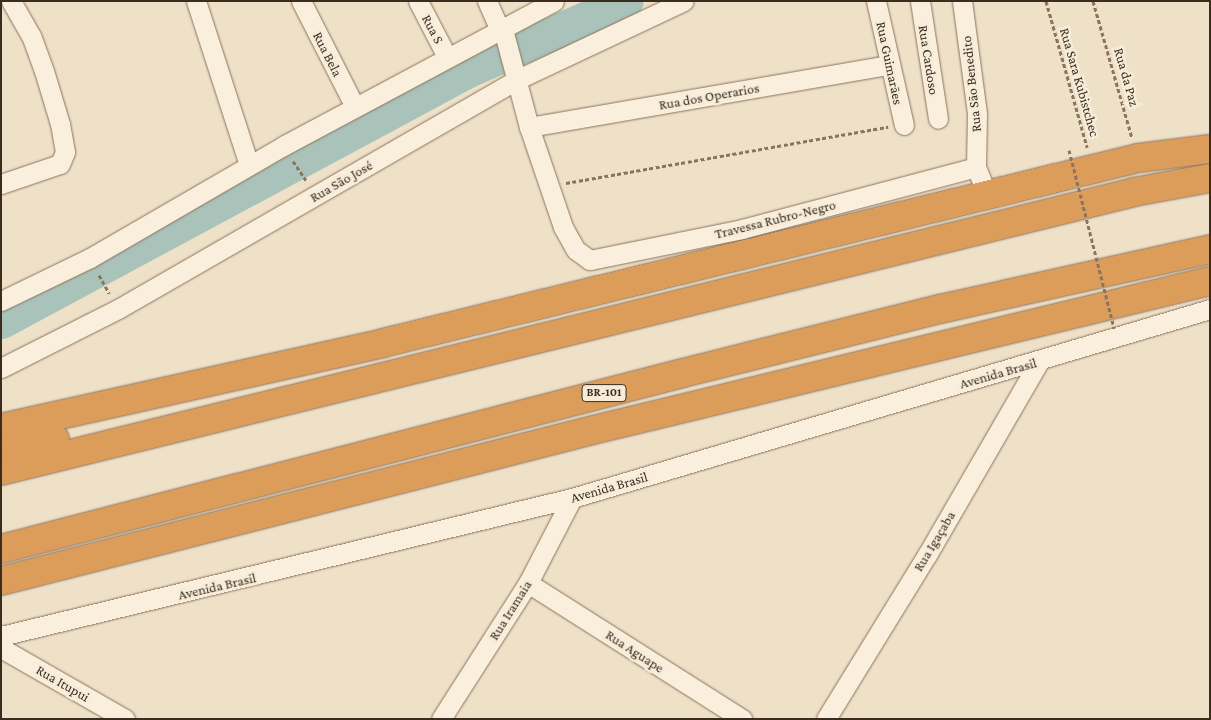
<!DOCTYPE html>
<meta charset="utf-8">
<style>
body{margin:0}
#map{position:relative;width:1211px;height:720px;overflow:hidden;background:#efe1c8;font-family:"Crimson Pro",serif}
div>[style]{position:absolute}
[style*='--x']{left:calc(var(--x)*1px);top:calc(var(--y)*1px);width:calc(var(--w)*1px);rotate:calc(var(--a)*1deg)}
.river>*{height:35px;margin:-17.5px;padding:0 17.5px;transform-origin:17.5px;border-radius:17.5px;background:#a9c3ba}
.path>*{height:3px;margin-top:-1.5px;transform-origin:0;background:repeating-linear-gradient(90deg,#8b735d 0 4px,transparent 0 6.5px)}
.roads{filter:drop-shadow(0 0 1px #8b735d) drop-shadow(0 0 1px #8b735d)}
.minor>*{height:19px;margin:-9.5px;padding:0 9.5px;transform-origin:9.5px;border-radius:9.5px;background:#f9efdc}
.highway>*{height:28px;margin:-14px;padding:0 14px;transform-origin:14px;border-radius:14px;background:#dc9c5a}
.path-bridge>*{height:3px;margin-top:-1.5px;transform-origin:0;background:repeating-linear-gradient(90deg,#8b735d 0 4px,transparent 0 6.5px)}
span{translate:-50% -50%;white-space:nowrap;text-align:center;line-height:1.15;-webkit-text-stroke:5px #f6ecd8;paint-order:stroke}
.shield-label span{padding:1px 4px;background:#f6ecd8;border:1px solid;border-radius:4px;-webkit-text-stroke-width:0}
.shield-label{font-size:12px;color:#3b2c20;font-weight:700}
.street-label{font-size:14px;color:#3b2c20}
.frame{position:absolute;inset:0;border:2px solid #3b2c20;pointer-events:none}
</style>
<div id="map">
<div class="river">
<div style="--x:1;--y:321;--w:530;--a:-28.26"></div>
<div style="--x:468;--y:70;--w:172;--a:-23.6"></div>
</div>
<div class="path">
<div style="--x:1046;--y:1;--w:152;--a:74.3"></div>
<div style="--x:1093;--y:1;--w:142;--a:74.1"></div>
<div style="--x:293;--y:161;--w:23;--a:56"></div>
<div style="--x:566;--y:183;--w:327;--a:-9.9"></div>
<div style="--x:99;--y:275;--w:21;--a:61"></div>
</div>
<div class="roads">
<div class="minor">
<div style="--x:196;--y:1;--w:172;--a:72.1"></div>
<div style="--x:301;--y:1;--w:119;--a:63"></div>
<div style="--x:418;--y:1;--w:63;--a:62.6"></div>
<div style="--x:487;--y:1;--w:30;--a:66"></div>
<div style="--x:876;--y:1;--w:127;--a:77.3"></div>
<div style="--x:920;--y:1;--w:119;--a:81.3"></div>
<div style="--x:962;--y:1;--w:114;--a:82.4"></div>
<div style="--x:977;--y:114;--w:53;--a:91.1"></div>
<div style="--x:976;--y:167;--w:29;--a:68"></div>
<div style="--x:504;--y:33;--w:97;--a:75.1"></div>
<div style="--x:529;--y:127;--w:106;--a:71.2"></div>
<div style="--x:563;--y:227;--w:26;--a:61"></div>
<div style="--x:576;--y:250;--w:17;--a:36"></div>
<div style="--x:590;--y:260;--w:155;--a:-11.5"></div>
<div style="--x:742;--y:229;--w:242;--a:-14.8"></div>
<div style="--x:529;--y:127;--w:365;--a:-9.8"></div>
<div style="--x:1;--y:184;--w:62;--a:-18.7"></div>
<div style="--x:60;--y:164;--w:13;--a:-67"></div>
<div style="--x:65;--y:152;--w:28;--a:-100"></div>
<div style="--x:60;--y:124;--w:55;--a:-106.8"></div>
<div style="--x:44;--y:71;--w:37;--a:-110"></div>
<div style="--x:31;--y:36;--w:40;--a:-119.7"></div>
<div style="--x:1;--y:301;--w:99;--a:-25.8"></div>
<div style="--x:90;--y:258;--w:223;--a:-30.1"></div>
<div style="--x:283;--y:146;--w:307;--a:-28.1"></div>
<div style="--x:1;--y:368;--w:131;--a:-26.8"></div>
<div style="--x:118;--y:309;--w:461;--a:-29.9"></div>
<div style="--x:518;--y:79;--w:183;--a:-25.2"></div>
<div style="--x:528;--y:583;--w:254;--a:32.4"></div>
<div style="--x:1;--y:636;--w:587;--a:-13.59"></div>
<div style="--x:572;--y:498;--w:665;--a:-16.5"></div>
<div style="--x:1;--y:648;--w:143;--a:29.8"></div>
<div style="--x:441;--y:719;--w:161;--a:-57.4"></div>
<div style="--x:528;--y:583;--w:96;--a:-62.6"></div>
<div style="--x:826;--y:719;--w:193;--a:-58.4"></div>
<div style="--x:927;--y:555;--w:223;--a:-59.9"></div>
</div>
<div class="highway">
<div style="--x:1;--y:428;--w:391;--a:-12.5"></div>
<div style="--x:383;--y:343;--w:731;--a:-13.77"></div>
<div style="--x:1093;--y:169;--w:46;--a:-13.7"></div>
<div style="--x:1138;--y:158;--w:73;--a:-7.1"></div>
<div style="--x:1;--y:450;--w:55;--a:-11.5"></div>
<div style="--x:1;--y:471;--w:1167;--a:-13.83"></div>
<div style="--x:1134;--y:192;--w:77;--a:-10.4"></div>
<div style="--x:1;--y:549;--w:704;--a:-14.47"></div>
<div style="--x:683;--y:373;--w:265;--a:-14"></div>
<div style="--x:940;--y:309;--w:277;--a:-12.5"></div>
<div style="--x:1;--y:581;--w:611;--a:-14.31"></div>
<div style="--x:593;--y:430;--w:635;--a:-13.58"></div>
</div>
</div>
<div class="path-bridge">
<div style="--x:1069;--y:150;--w:184;--a:75.8"></div>
</div>
<div class="shield-label">
<span style="left:604px;top:393px">BR-101</span>
</div>
<div class="street-label">
<span style="left:433px;top:29px;rotate:62deg">Rua S</span>
<span style="left:328px;top:54px;rotate:63deg">Rua Bela</span>
<span style="left:929px;top:60px;rotate:81deg">Rua Cardoso</span>
<span style="left:890px;top:63px;rotate:78deg">Rua Guimarāes</span>
<span style="left:1127px;top:77px;rotate:74deg">Rua da Paz</span>
<span style="left:1080px;top:82px;rotate:74deg">Rua Sara Kubistchec</span>
<span style="left:971px;top:84px;rotate:-96deg">Rua Sāo Benedito</span>
<span style="left:709px;top:96px;rotate:-10deg">Rua dos Operarios</span>
<span style="left:341px;top:181px;rotate:-30deg">Rua São José</span>
<span style="left:775px;top:219px;rotate:-14deg">Travessa Rubro-Negro</span>
<span style="left:998px;top:373px;rotate:-16deg">Avenida Brasil</span>
<span style="left:609px;top:487px;rotate:-16deg">Avenida Brasil</span>
<span style="left:934px;top:541px;rotate:-59deg">Rua Igaçaba</span>
<span style="left:217px;top:586px;rotate:-13deg">Avenida Brasil</span>
<span style="left:510px;top:610px;rotate:-58deg">Rua Iramaia</span>
<span style="left:635px;top:651px;rotate:33deg">Rua Aguape</span>
<span style="left:63px;top:683px;rotate:30deg">Rua Itupui</span>
</div>
<div class="frame"></div>
</div>
